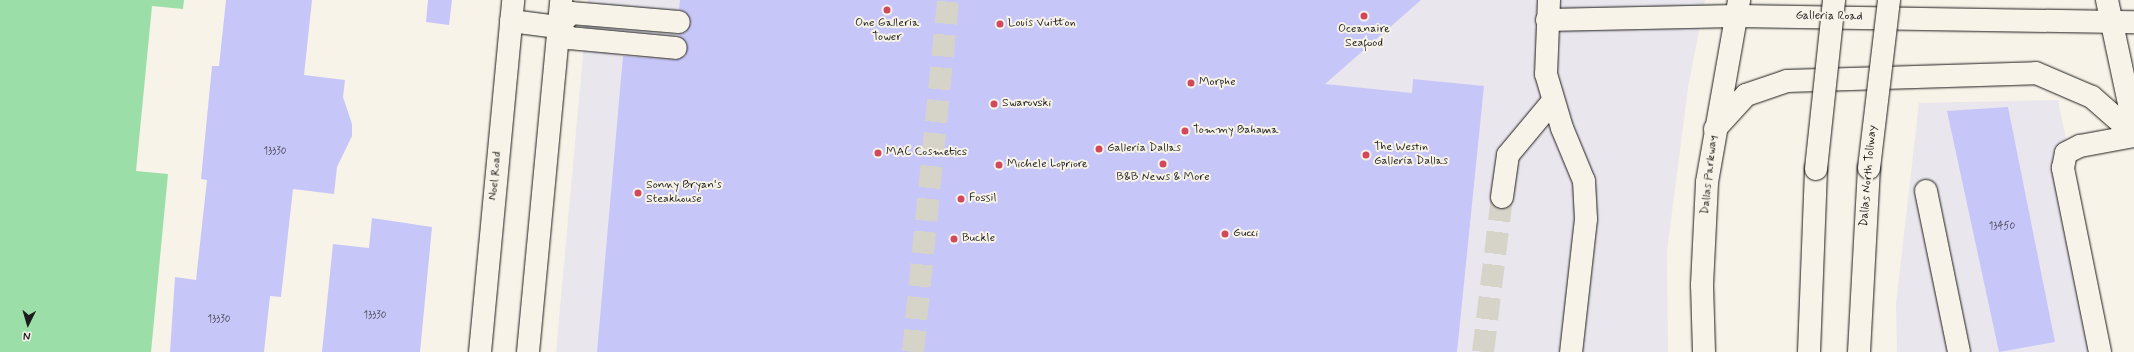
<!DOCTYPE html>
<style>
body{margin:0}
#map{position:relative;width:2134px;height:352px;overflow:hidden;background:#f7f3e8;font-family:Mynerve,sans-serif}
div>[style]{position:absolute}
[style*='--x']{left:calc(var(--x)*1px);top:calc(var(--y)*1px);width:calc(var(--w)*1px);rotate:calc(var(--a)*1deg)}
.built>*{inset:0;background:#e9e6ed}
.green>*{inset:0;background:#9cdea8}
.building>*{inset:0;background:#c7c6f9}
.minor-tunnel>*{height:22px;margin-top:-11px;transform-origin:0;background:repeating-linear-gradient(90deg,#d6d3c9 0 22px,transparent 0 33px)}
.roads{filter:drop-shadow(0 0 1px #1c1c1c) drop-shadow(0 0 1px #1c1c1c)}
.minor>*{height:22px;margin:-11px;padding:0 11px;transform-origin:11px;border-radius:11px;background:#f7f3e8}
.major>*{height:22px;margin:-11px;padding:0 11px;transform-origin:11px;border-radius:11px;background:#f7f3e8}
.highway>*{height:22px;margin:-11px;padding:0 11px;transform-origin:11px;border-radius:11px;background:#f7f3e8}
.bridges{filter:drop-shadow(0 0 1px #1c1c1c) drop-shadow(0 0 1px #1c1c1c)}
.highway-bridge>*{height:22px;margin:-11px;padding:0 11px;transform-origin:11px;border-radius:11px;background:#f7f3e8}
.dots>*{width:11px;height:11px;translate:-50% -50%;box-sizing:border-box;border:2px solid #f7f3e8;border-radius:50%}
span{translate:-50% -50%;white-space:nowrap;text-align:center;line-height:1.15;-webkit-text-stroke:4px #f7f3e8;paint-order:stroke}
.number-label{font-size:10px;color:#474653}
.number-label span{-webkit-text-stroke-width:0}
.street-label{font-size:12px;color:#1c1c1c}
.poi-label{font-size:12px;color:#1c1c1c}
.left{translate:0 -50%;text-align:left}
.north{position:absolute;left:8px;top:304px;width:40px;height:40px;-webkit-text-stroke:3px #f7f3e8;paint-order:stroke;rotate:185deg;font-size:11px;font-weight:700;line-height:16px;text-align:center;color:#1c1c1c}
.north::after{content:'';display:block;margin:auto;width:14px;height:18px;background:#1c1c1c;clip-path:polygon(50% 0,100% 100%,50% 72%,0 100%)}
</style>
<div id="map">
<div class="built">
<div style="clip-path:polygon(588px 0,1705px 0,1688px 88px,1667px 251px,1668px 352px,556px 352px)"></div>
<div style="clip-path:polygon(2058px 100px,2110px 352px,1897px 352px,1896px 304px,1919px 103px)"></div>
</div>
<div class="green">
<div style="clip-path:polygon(0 0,184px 0,183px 9px,152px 6px,136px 171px,168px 174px,151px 352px,0 352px)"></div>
</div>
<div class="building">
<div style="clip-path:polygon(226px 0,312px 0,304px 75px,345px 80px,343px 97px,352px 124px,352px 136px,337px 167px,334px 194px,293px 189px,281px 297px,270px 296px,264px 352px,170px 352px,175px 277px,196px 280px,207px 180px,201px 179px,212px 66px,219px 66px)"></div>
<div style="clip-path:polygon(428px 0,452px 0,449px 25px,426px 22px)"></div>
<div style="clip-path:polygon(680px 0,1421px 0,1325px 84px,1412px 93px,1413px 79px,1484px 86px,1457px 352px,597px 352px,623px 56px,675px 60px,686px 56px,687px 43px,677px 34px,685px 33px,691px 23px,686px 12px,679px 9px)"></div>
<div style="clip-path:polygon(2008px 107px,2055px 342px,1999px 352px,1947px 111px)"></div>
<div style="clip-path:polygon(372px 218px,432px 227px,420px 352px,322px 352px,333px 244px,369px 248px)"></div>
</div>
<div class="minor-tunnel">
<div style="--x:913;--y:352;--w:354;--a:-84.3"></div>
<div style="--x:1483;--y:352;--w:156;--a:-83"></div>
</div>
<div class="roads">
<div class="minor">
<div style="--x:1549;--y:0;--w:74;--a:92.3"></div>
<div style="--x:1546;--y:74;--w:56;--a:73.5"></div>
<div style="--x:1562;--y:128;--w:57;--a:67.5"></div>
<div style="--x:1584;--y:181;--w:38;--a:87"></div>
<div style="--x:1586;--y:219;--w:134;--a:96.4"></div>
<div style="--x:1547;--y:20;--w:189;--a:-1.2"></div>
<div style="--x:1736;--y:16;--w:398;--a:0.9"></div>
<div style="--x:511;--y:21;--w:47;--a:7.3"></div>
<div style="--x:558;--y:27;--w:16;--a:45"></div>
<div style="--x:569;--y:38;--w:107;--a:5.3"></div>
<div style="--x:558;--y:27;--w:19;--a:-47"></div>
<div style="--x:571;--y:13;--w:108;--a:4.8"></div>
<div style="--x:1926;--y:191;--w:164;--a:78.4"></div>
<div style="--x:1502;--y:197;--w:42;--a:-81.9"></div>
<div style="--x:1508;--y:155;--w:70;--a:-50.2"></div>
<div style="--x:480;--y:352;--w:354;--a:-84.6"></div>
<div style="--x:528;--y:352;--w:354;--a:-84.6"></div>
<div style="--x:2100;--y:352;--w:188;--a:-101.4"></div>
<div style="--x:2063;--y:168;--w:15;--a:-79"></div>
<div style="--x:2066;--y:153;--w:16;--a:-27"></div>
<div style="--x:2080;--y:146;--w:55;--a:-10.5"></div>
</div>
<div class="major">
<div style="--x:2107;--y:0;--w:130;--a:78"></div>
<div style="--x:1715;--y:129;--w:46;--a:-47.6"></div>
<div style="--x:1746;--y:95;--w:43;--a:-18.9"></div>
<div style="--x:1787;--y:81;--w:249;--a:-1.8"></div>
<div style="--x:2036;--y:73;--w:61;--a:23.2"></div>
<div style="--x:2092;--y:97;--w:56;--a:41.4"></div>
<div style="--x:1704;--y:352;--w:67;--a:-91.7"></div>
<div style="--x:1702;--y:285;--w:103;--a:-87.2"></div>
<div style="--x:1707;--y:182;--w:185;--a:-80"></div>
</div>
<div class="highway">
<div style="--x:1809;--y:352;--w:183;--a:-87.8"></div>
<div style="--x:1859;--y:352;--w:184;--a:-86.9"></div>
</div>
</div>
<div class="bridges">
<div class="highway-bridge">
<div style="--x:1869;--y:168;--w:169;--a:-83.2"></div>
<div style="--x:1816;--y:169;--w:170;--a:-83.9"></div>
</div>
</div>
<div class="dots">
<div style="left:887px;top:10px;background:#d1495b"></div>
<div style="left:1364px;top:16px;background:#d1495b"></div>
<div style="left:1000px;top:24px;background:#d1495b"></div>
<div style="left:1191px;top:83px;background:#d1495b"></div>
<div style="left:994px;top:104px;background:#d1495b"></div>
<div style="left:1185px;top:131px;background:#d1495b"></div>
<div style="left:1099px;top:149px;background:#d1495b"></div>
<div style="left:878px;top:153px;background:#d1495b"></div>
<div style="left:1366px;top:155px;background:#d1495b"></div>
<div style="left:1163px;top:164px;background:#d1495b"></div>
<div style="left:999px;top:165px;background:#d1495b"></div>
<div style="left:638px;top:193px;background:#d1495b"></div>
<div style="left:961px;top:199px;background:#d1495b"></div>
<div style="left:1225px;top:234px;background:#d1495b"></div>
<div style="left:954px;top:239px;background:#d1495b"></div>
</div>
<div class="number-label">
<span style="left:275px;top:152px">13330</span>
<span style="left:2002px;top:227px">13450</span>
<span style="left:375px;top:316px">13330</span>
<span style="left:219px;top:320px">13330</span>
</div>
<div class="street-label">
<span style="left:1829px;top:17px;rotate:1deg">Galleria Road</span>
<span style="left:1710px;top:175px;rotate:-84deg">Dallas Parkway</span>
<span style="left:496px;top:176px;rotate:-85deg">Noel Road</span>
<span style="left:1869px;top:176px;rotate:-85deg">Dallas North Tollway</span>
</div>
<div class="poi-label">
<span style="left:887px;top:31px">One Galleria<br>Tower</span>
<span class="left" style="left:1008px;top:24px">Louis Vuitton</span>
<span style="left:1364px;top:37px">Oceanaire<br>Seafood</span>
<span class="left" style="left:1199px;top:83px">Morphe</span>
<span class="left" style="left:1002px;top:104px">Swarovski</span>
<span class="left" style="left:1193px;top:131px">Tommy Bahama</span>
<span class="left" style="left:1374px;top:155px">The Westin<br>Galleria Dallas</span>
<span class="left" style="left:1107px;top:149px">Galleria Dallas</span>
<span class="left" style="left:886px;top:153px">MAC Cosmetics</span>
<span class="left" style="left:1007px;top:165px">Michele Lopriore</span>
<span style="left:1163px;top:178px">B&amp;B News &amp; More</span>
<span class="left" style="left:646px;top:193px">Sonny Bryan's<br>Steakhouse</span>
<span class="left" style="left:969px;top:199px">Fossil</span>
<span class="left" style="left:1233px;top:234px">Gucci</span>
<span class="left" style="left:962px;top:239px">Buckle</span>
</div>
<div class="north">N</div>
</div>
